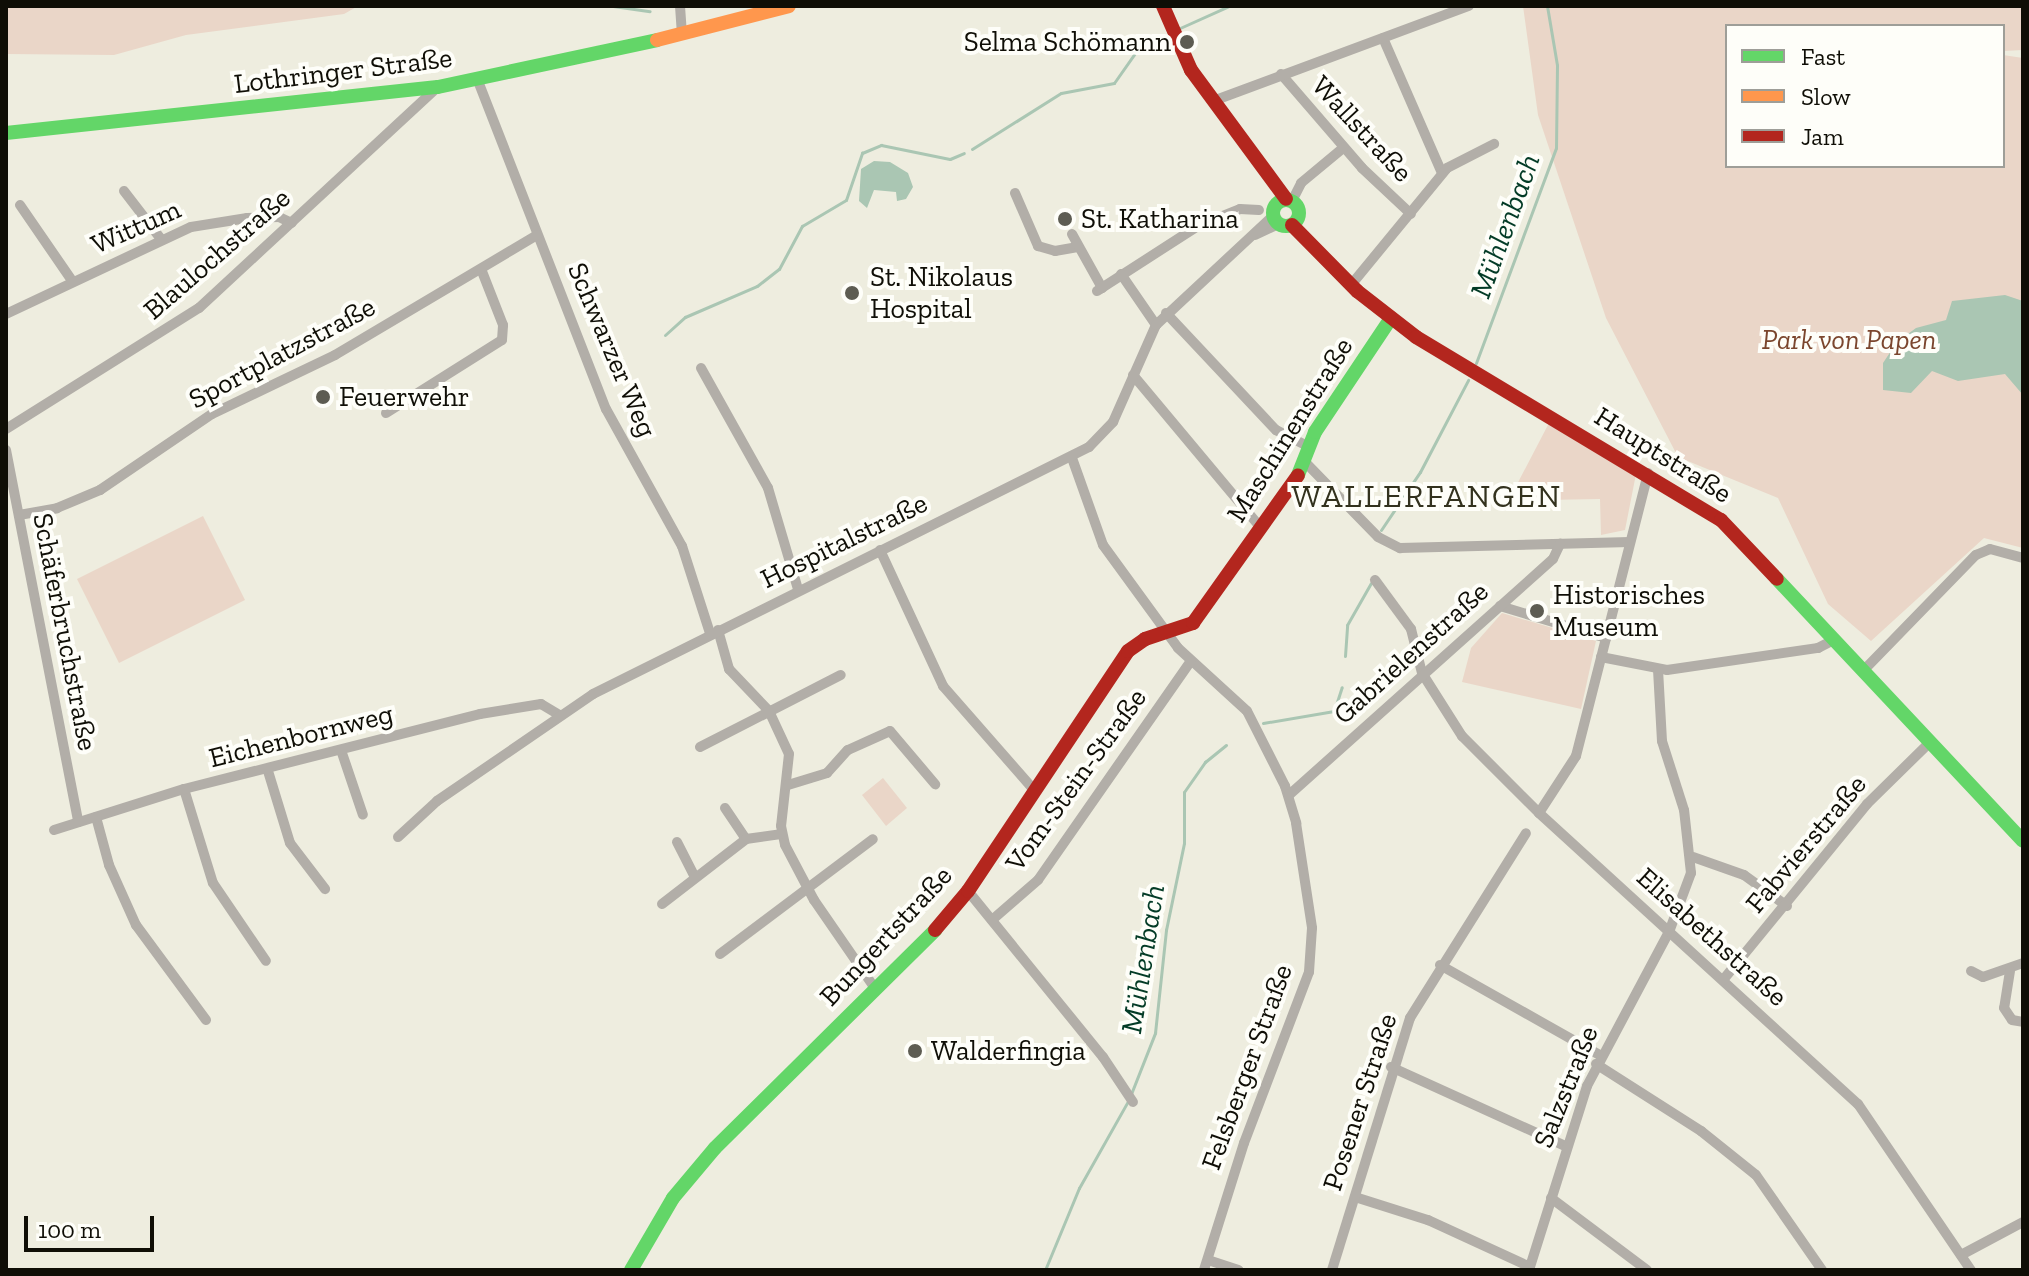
<!DOCTYPE html>
<meta charset="utf-8">
<style>
body{margin:0}
#map{position:relative;width:2029px;height:1276px;overflow:hidden;background:#eeeddf;font-family:"Zilla Slab",serif}
div>[style]{position:absolute}
[style*='--x']{left:calc(var(--x)*1px);top:calc(var(--y)*1px);width:calc(var(--w)*1px);rotate:calc(var(--a)*1deg)}
.green>*{inset:0;background:#ead6c8}
.water>*{inset:0;background:#aac6b3}
.stream>*{height:3px;margin:-1.5px;padding:0 1.5px;transform-origin:1.5px;border-radius:1.5px;background:#aac6b3}
.street>*{height:10px;margin:-5px;padding:0 5px;transform-origin:5px;border-radius:5px;background:#b2aea8}
.fast>*{height:14px;margin:-7px;padding:0 7px;transform-origin:7px;border-radius:7px;background:#63d668}
.fast>.ring{margin:-7px;padding:0;box-sizing:content-box;background:none;border:14px solid #63d668;border-radius:50%}
.slow>*{height:14px;margin:-7px;padding:0 7px;transform-origin:7px;border-radius:7px;background:#ff974d}
.jam>*{height:14px;margin:-7px;padding:0 7px;transform-origin:7px;border-radius:7px;background:#b3261e}
.dots>*{width:22px;height:22px;translate:-50% -50%;box-sizing:border-box;border:4px solid #fefef9;border-radius:50%}
span{translate:-50% -50%;white-space:nowrap;text-align:center;line-height:1.15;-webkit-text-stroke:8px #fefef9;paint-order:stroke}
.poi-label{font-size:28px;color:#0f0e06}
.right{translate:-100% -50%;text-align:right}
.left{translate:0 -50%;text-align:left}
.street-label{font-size:28px;color:#0f0e06}
.park-label{font-size:28px;color:#7b462e;font-style:italic}
.water-label{font-size:30px;color:#033b26;font-style:italic}
.quarter-label{font-size:32px;color:#33321e;letter-spacing:2px}
.frame{position:absolute;inset:0;border:8px solid #0f0e06;pointer-events:none}
.legend{position:absolute;left:1725px;top:24px;width:280px;height:144px;box-sizing:border-box;background:#fefef9;border:2px solid #9e9e98;margin:0;padding:10px 14px;list-style:none;font-size:24px;color:#0f0e06}
.legend li{display:flex;align-items:center;gap:16px;height:40px}
.legend b{width:40px;border:2px solid #9e9e98}
.scale{position:absolute;left:24px;top:1216px;width:130px;height:36px;box-sizing:border-box;border:4px solid #0f0e06;border-top:0;padding-left:10px;font-size:24px;line-height:28px;white-space:nowrap;color:#0f0e06;-webkit-text-stroke:6px #fefef9;paint-order:stroke}
</style>
<div id="map">
<div class="green">
<div style="clip-path:polygon(6px 6px,358px 6px,344px 14px,186px 35px,114px 55px,6px 54px)"></div>
<div style="clip-path:polygon(1523px 6px,2023px 6px,2023px 50px,2003px 51px,2003px 26px,1727px 26px,1727px 166px,2003px 166px,2003px 55px,2023px 58px,2023px 548px,1984px 538px,1871px 641px,1828px 604px,1778px 498px,1678px 457px,1606px 318px,1538px 115px)"></div>
<div style="clip-path:polygon(1549px 423px,1636px 474px,1625px 530px,1601px 535px,1600px 499px,1546px 500px,1543px 489px,1513px 492px)"></div>
<div style="clip-path:polygon(203px 516px,245px 600px,119px 663px,77px 579px)"></div>
<div style="clip-path:polygon(1502px 613px,1596px 641px,1581px 709px,1462px 682px,1471px 648px)"></div>
<div style="clip-path:polygon(883px 778px,907px 808px,886px 826px,862px 795px)"></div>
</div>
<div class="water">
<div style="clip-path:polygon(874px 161px,890px 162px,908px 173px,913px 187px,906px 199px,897px 201px,896px 192px,874px 190px,867px 208px,859px 201px,861px 169px)"></div>
<div style="clip-path:polygon(2005px 295px,2023px 301px,2023px 395px,2005px 374px,1958px 381px,1932px 371px,1911px 393px,1883px 390px,1883px 363px,1897px 342px,1916px 328px,1946px 320px,1952px 301px)"></div>
</div>
<div class="stream">
<div style="--x:613;--y:6;--w:37;--a:8"></div>
<div style="--x:1180;--y:28;--w:54;--a:-24.2"></div>
<div style="--x:972;--y:149;--w:105;--a:-32.2"></div>
<div style="--x:1061;--y:93;--w:54;--a:-10.7"></div>
<div style="--x:1114;--y:83;--w:39;--a:-55"></div>
<div style="--x:665;--y:335;--w:27;--a:-42"></div>
<div style="--x:685;--y:317;--w:78;--a:-23.3"></div>
<div style="--x:757;--y:286;--w:28;--a:-38"></div>
<div style="--x:779;--y:269;--w:49;--a:-61.9"></div>
<div style="--x:802;--y:226;--w:51;--a:-30.6"></div>
<div style="--x:846;--y:200;--w:50;--a:-71.2"></div>
<div style="--x:862;--y:153;--w:21;--a:-23"></div>
<div style="--x:881;--y:145;--w:70;--a:11.5"></div>
<div style="--x:950;--y:159;--w:15;--a:-23"></div>
<div style="--x:1476;--y:363;--w:229;--a:-69.6"></div>
<div style="--x:1556;--y:148;--w:83;--a:-89.3"></div>
<div style="--x:1557;--y:65;--w:60;--a:-99.6"></div>
<div style="--x:1381;--y:530;--w:70;--a:-56.1"></div>
<div style="--x:1420;--y:472;--w:104;--a:-62.4"></div>
<div style="--x:1345;--y:656;--w:31;--a:-86"></div>
<div style="--x:1347;--y:625;--w:48;--a:-60.3"></div>
<div style="--x:1263;--y:723;--w:72;--a:-9.6"></div>
<div style="--x:1334;--y:711;--w:25;--a:-72"></div>
<div style="--x:1131;--y:1094;--w:66;--a:-68.5"></div>
<div style="--x:1155;--y:1033;--w:104;--a:-83.9"></div>
<div style="--x:1166;--y:930;--w:89;--a:-78.3"></div>
<div style="--x:1184;--y:843;--w:51;--a:-90"></div>
<div style="--x:1184;--y:792;--w:37;--a:-55"></div>
<div style="--x:1205;--y:762;--w:27;--a:-39"></div>
<div style="--x:1045;--y:1270;--w:89;--a:-67.5"></div>
<div style="--x:1079;--y:1188;--w:100;--a:-60.6"></div>
</div>
<div class="street">
<div style="--x:680;--y:6;--w:29;--a:86"></div>
<div style="--x:1383;--y:38;--w:147;--a:66.4"></div>
<div style="--x:1281;--y:74;--w:124;--a:49.2"></div>
<div style="--x:1362;--y:168;--w:67;--a:43.2"></div>
<div style="--x:478;--y:81;--w:352;--a:68.7"></div>
<div style="--x:606;--y:409;--w:157;--a:61"></div>
<div style="--x:682;--y:546;--w:91;--a:72.2"></div>
<div style="--x:1213;--y:101;--w:273;--a:-20.4"></div>
<div style="--x:124;--y:191;--w:61;--a:52.4"></div>
<div style="--x:1015;--y:193;--w:58;--a:66.5"></div>
<div style="--x:1038;--y:246;--w:18;--a:16"></div>
<div style="--x:1055;--y:251;--w:23;--a:-10"></div>
<div style="--x:1292;--y:201;--w:20;--a:-63"></div>
<div style="--x:1301;--y:183;--w:55;--a:-39.8"></div>
<div style="--x:20;--y:205;--w:93;--a:55.5"></div>
<div style="--x:1072;--y:234;--w:62;--a:60.9"></div>
<div style="--x:1255;--y:235;--w:26;--a:-25"></div>
<div style="--x:1121;--y:274;--w:62;--a:55.5"></div>
<div style="--x:1351;--y:285;--w:151;--a:-50.6"></div>
<div style="--x:1447;--y:168;--w:53;--a:-27.1"></div>
<div style="--x:1097;--y:291;--w:120;--a:-32.8"></div>
<div style="--x:1198;--y:226;--w:45;--a:-22"></div>
<div style="--x:1240;--y:209;--w:19;--a:3"></div>
<div style="--x:1166;--y:313;--w:161;--a:46.8"></div>
<div style="--x:1276;--y:430;--w:36;--a:27"></div>
<div style="--x:6;--y:314;--w:204;--a:-25.2"></div>
<div style="--x:191;--y:227;--w:57;--a:-9.1"></div>
<div style="--x:247;--y:218;--w:32;--a:-2"></div>
<div style="--x:279;--y:217;--w:14;--a:25"></div>
<div style="--x:701;--y:368;--w:137;--a:60.8"></div>
<div style="--x:768;--y:488;--w:105;--a:73.5"></div>
<div style="--x:1133;--y:375;--w:199;--a:50.1"></div>
<div style="--x:386;--y:413;--w:137;--a:-32.2"></div>
<div style="--x:502;--y:340;--w:15;--a:-86"></div>
<div style="--x:503;--y:325;--w:60;--a:-111.4"></div>
<div style="--x:6;--y:429;--w:228;--a:-32.1"></div>
<div style="--x:199;--y:308;--w:326;--a:-42.8"></div>
<div style="--x:6;--y:450;--w:379;--a:79"></div>
<div style="--x:1072;--y:458;--w:92;--a:70.4"></div>
<div style="--x:1103;--y:545;--w:127;--a:53.9"></div>
<div style="--x:1178;--y:648;--w:93;--a:42.4"></div>
<div style="--x:1247;--y:711;--w:84;--a:63.1"></div>
<div style="--x:1285;--y:786;--w:39;--a:73"></div>
<div style="--x:1296;--y:823;--w:106;--a:81.3"></div>
<div style="--x:1312;--y:928;--w:44;--a:93.9"></div>
<div style="--x:1309;--y:972;--w:183;--a:110.8"></div>
<div style="--x:1244;--y:1143;--w:133;--a:107.5"></div>
<div style="--x:1306;--y:463;--w:103;--a:45.8"></div>
<div style="--x:1378;--y:537;--w:25;--a:27"></div>
<div style="--x:1400;--y:548;--w:230;--a:-1.5"></div>
<div style="--x:19;--y:515;--w:39;--a:-10"></div>
<div style="--x:57;--y:508;--w:47;--a:-22.7"></div>
<div style="--x:100;--y:490;--w:135;--a:-34.2"></div>
<div style="--x:212;--y:414;--w:136;--a:-25.6"></div>
<div style="--x:335;--y:355;--w:235;--a:-30.7"></div>
<div style="--x:880;--y:550;--w:150;--a:65.1"></div>
<div style="--x:943;--y:686;--w:138;--a:48.8"></div>
<div style="--x:1375;--y:580;--w:61;--a:53.7"></div>
<div style="--x:1411;--y:629;--w:45;--a:76"></div>
<div style="--x:1422;--y:673;--w:75;--a:57.6"></div>
<div style="--x:1462;--y:736;--w:109;--a:45"></div>
<div style="--x:1539;--y:813;--w:432;--a:42.4"></div>
<div style="--x:1858;--y:1104;--w:201;--a:55.8"></div>
<div style="--x:1500;--y:606;--w:111;--a:16.8"></div>
<div style="--x:718;--y:630;--w:41;--a:74.2"></div>
<div style="--x:729;--y:669;--w:58;--a:46.4"></div>
<div style="--x:769;--y:711;--w:47;--a:65.1"></div>
<div style="--x:789;--y:754;--w:72;--a:96.3"></div>
<div style="--x:781;--y:826;--w:19;--a:78"></div>
<div style="--x:785;--y:845;--w:62;--a:62.2"></div>
<div style="--x:814;--y:900;--w:109;--a:55.4"></div>
<div style="--x:1601;--y:657;--w:67;--a:11.1"></div>
<div style="--x:1667;--y:670;--w:153;--a:-8.3"></div>
<div style="--x:1818;--y:648;--w:18;--a:-27"></div>
<div style="--x:1863;--y:671;--w:162;--a:-45.8"></div>
<div style="--x:1976;--y:555;--w:15;--a:-23"></div>
<div style="--x:1990;--y:549;--w:34;--a:15"></div>
<div style="--x:700;--y:747;--w:158;--a:-27.1"></div>
<div style="--x:342;--y:753;--w:65;--a:71.3"></div>
<div style="--x:268;--y:771;--w:75;--a:73"></div>
<div style="--x:290;--y:843;--w:58;--a:52.7"></div>
<div style="--x:788;--y:785;--w:41;--a:-17.1"></div>
<div style="--x:827;--y:773;--w:31;--a:-48"></div>
<div style="--x:848;--y:750;--w:46;--a:-24.3"></div>
<div style="--x:890;--y:731;--w:70;--a:49.7"></div>
<div style="--x:184;--y:789;--w:98;--a:72.9"></div>
<div style="--x:213;--y:883;--w:94;--a:55.8"></div>
<div style="--x:1289;--y:795;--w:354;--a:-41.8"></div>
<div style="--x:1553;--y:559;--w:17;--a:-65"></div>
<div style="--x:725;--y:808;--w:37;--a:56"></div>
<div style="--x:1539;--y:813;--w:68;--a:-57"></div>
<div style="--x:1576;--y:756;--w:292;--a:-75.7"></div>
<div style="--x:96;--y:817;--w:50;--a:74.8"></div>
<div style="--x:109;--y:865;--w:66;--a:65.8"></div>
<div style="--x:136;--y:925;--w:118;--a:53.6"></div>
<div style="--x:54;--y:830;--w:136;--a:-17.5"></div>
<div style="--x:184;--y:789;--w:305;--a:-14.2"></div>
<div style="--x:480;--y:714;--w:62;--a:-9.3"></div>
<div style="--x:541;--y:704;--w:21;--a:31"></div>
<div style="--x:398;--y:837;--w:53;--a:-42.7"></div>
<div style="--x:437;--y:801;--w:189;--a:-34.4"></div>
<div style="--x:593;--y:694;--w:554;--a:-26.47"></div>
<div style="--x:1089;--y:447;--w:35;--a:-46"></div>
<div style="--x:1113;--y:422;--w:106;--a:-66.1"></div>
<div style="--x:1156;--y:325;--w:160;--a:-43"></div>
<div style="--x:677;--y:842;--w:39;--a:63"></div>
<div style="--x:1693;--y:857;--w:54;--a:19.4"></div>
<div style="--x:1744;--y:875;--w:53;--a:35.8"></div>
<div style="--x:968;--y:891;--w:214;--a:50.9"></div>
<div style="--x:1103;--y:1057;--w:54;--a:56.3"></div>
<div style="--x:662;--y:904;--w:106;--a:-37.7"></div>
<div style="--x:746;--y:839;--w:35;--a:-8"></div>
<div style="--x:992;--y:920;--w:61;--a:-41"></div>
<div style="--x:1038;--y:880;--w:267;--a:-55.1"></div>
<div style="--x:720;--y:954;--w:191;--a:-36.9"></div>
<div style="--x:1440;--y:965;--w:184;--a:29.4"></div>
<div style="--x:1971;--y:971;--w:13;--a:27"></div>
<div style="--x:1983;--y:977;--w:42;--a:-19.3"></div>
<div style="--x:2010;--y:971;--w:37;--a:99"></div>
<div style="--x:2004;--y:1008;--w:14;--a:56"></div>
<div style="--x:2012;--y:1020;--w:11;--a:10"></div>
<div style="--x:1723;--y:980;--w:227;--a:-50.7"></div>
<div style="--x:1867;--y:804;--w:88;--a:-44.5"></div>
<div style="--x:1596;--y:1064;--w:125;--a:32.5"></div>
<div style="--x:1701;--y:1131;--w:70;--a:38.7"></div>
<div style="--x:1756;--y:1175;--w:116;--a:55.2"></div>
<div style="--x:1391;--y:1067;--w:191;--a:24.4"></div>
<div style="--x:1355;--y:1197;--w:77;--a:17.5"></div>
<div style="--x:1428;--y:1220;--w:112;--a:24.7"></div>
<div style="--x:1551;--y:1198;--w:120;--a:36.9"></div>
<div style="--x:1961;--y:1255;--w:70;--a:-28"></div>
<div style="--x:1208;--y:1260;--w:32;--a:18"></div>
<div style="--x:1332;--y:1270;--w:264;--a:-72.8"></div>
<div style="--x:1410;--y:1018;--w:218;--a:-57.9"></div>
<div style="--x:1529;--y:1270;--w:193;--a:-72.5"></div>
<div style="--x:1587;--y:1086;--w:174;--a:-62"></div>
<div style="--x:1669;--y:932;--w:63;--a:-69.6"></div>
<div style="--x:1691;--y:873;--w:63;--a:-96.3"></div>
<div style="--x:1684;--y:810;--w:72;--a:-107.7"></div>
<div style="--x:1662;--y:741;--w:71;--a:-93.2"></div>
</div>
<div class="fast">
<div style="--x:6;--y:133;--w:434;--a:-6.1"></div>
<div style="--x:438;--y:87;--w:224;--a:-12.1"></div>
<div class="ring" style="left:1273px;top:200px;width:12px;height:12px"></div>
<div style="--x:1298;--y:475;--w:46;--a:-68.4"></div>
<div style="--x:1315;--y:432;--w:137;--a:-56.3"></div>
<div style="--x:1777;--y:579;--w:359;--a:46.8"></div>
<div style="--x:631;--y:1270;--w:83;--a:-59.7"></div>
<div style="--x:673;--y:1198;--w:65;--a:-50"></div>
<div style="--x:715;--y:1148;--w:310;--a:-44.7"></div>
</div>
<div class="slow">
<div style="--x:657;--y:40;--w:136;--a:-14.4"></div>
</div>
<div class="jam">
<div style="--x:1163;--y:6;--w:70;--a:66.4"></div>
<div style="--x:1191;--y:70;--w:160;--a:53.6"></div>
<div style="--x:1292;--y:225;--w:93;--a:45.4"></div>
<div style="--x:1357;--y:291;--w:75;--a:37.9"></div>
<div style="--x:1416;--y:337;--w:356;--a:31"></div>
<div style="--x:1721;--y:520;--w:81;--a:46.5"></div>
<div style="--x:935;--y:930;--w:51;--a:-49.8"></div>
<div style="--x:968;--y:891;--w:288;--a:-56.3"></div>
<div style="--x:1128;--y:651;--w:21;--a:-35"></div>
<div style="--x:1145;--y:639;--w:51;--a:-18.4"></div>
<div style="--x:1193;--y:623;--w:181;--a:-54.6"></div>
</div>
<div class="dots">
<div style="left:1187px;top:42px;background:#5d5c52"></div>
<div style="left:1065px;top:219px;background:#5d5c52"></div>
<div style="left:852px;top:293px;background:#5d5c52"></div>
<div style="left:323px;top:397px;background:#5d5c52"></div>
<div style="left:1537px;top:611px;background:#5d5c52"></div>
<div style="left:915px;top:1051px;background:#5d5c52"></div>
</div>
<div class="poi-label">
<span class="right" style="left:1171px;top:42px">Selma Schömann</span>
<span class="left" style="left:1081px;top:219px">St. Katharina</span>
<span class="left" style="left:870px;top:293px">St. Nikolaus<br>Hospital</span>
<span class="left" style="left:339px;top:397px">Feuerwehr</span>
<span class="left" style="left:1553px;top:611px">Historisches<br>Museum</span>
<span class="left" style="left:931px;top:1051px">Walderfingia</span>
</div>
<div class="street-label">
<span style="left:343px;top:71px;rotate:-7deg">Lothringer Straße</span>
<span style="left:1362px;top:129px;rotate:47deg">Wallstraße</span>
<span style="left:136px;top:227px;rotate:-24deg">Wittum</span>
<span style="left:217px;top:254px;rotate:-41deg">Blaulochstraße</span>
<span style="left:612px;top:350px;rotate:67deg">Schwarzer Weg</span>
<span style="left:282px;top:353px;rotate:-28deg">Sportplatzstraße</span>
<span style="left:1290px;top:430px;rotate:-58deg">Maschinenstraße</span>
<span style="left:1663px;top:455px;rotate:32deg">Hauptstraße</span>
<span style="left:844px;top:541px;rotate:-26deg">Hospitalstraße</span>
<span style="left:65px;top:632px;rotate:79deg">Schäferbruchstraße</span>
<span style="left:1411px;top:653px;rotate:-42deg">Gabrielenstraße</span>
<span style="left:301px;top:736px;rotate:-14deg">Eichenbornweg</span>
<span style="left:1076px;top:780px;rotate:-54deg">Vom-Stein-Straße</span>
<span style="left:1806px;top:844px;rotate:-50deg">Fabvierstraße</span>
<span style="left:886px;top:936px;rotate:-47deg">Bungertstraße</span>
<span style="left:1712px;top:937px;rotate:42deg">Elisabethstraße</span>
<span style="left:1247px;top:1067px;rotate:-70deg">Felsberger Straße</span>
<span style="left:1566px;top:1087px;rotate:-68deg">Salzstraße</span>
<span style="left:1360px;top:1102px;rotate:-72deg">Posener Straße</span>
</div>
<div class="park-label">
<span style="left:1849px;top:340px">Park von Papen</span>
</div>
<div class="water-label">
<span style="left:1505px;top:226px;rotate:-70deg">Mühlenbach</span>
<span style="left:1143px;top:959px;rotate:-81deg">Mühlenbach</span>
</div>
<div class="quarter-label">
<span style="left:1427px;top:496px">WALLERFANGEN</span>
</div>
<div class="frame"></div>
<ul class="legend">
<li><b style="height:10px;background:#63d668"></b>Fast</li>
<li><b style="height:10px;background:#ff974d"></b>Slow</li>
<li><b style="height:10px;background:#b3261e"></b>Jam</li>
</ul>
<div class="scale">100 m</div>
</div>
